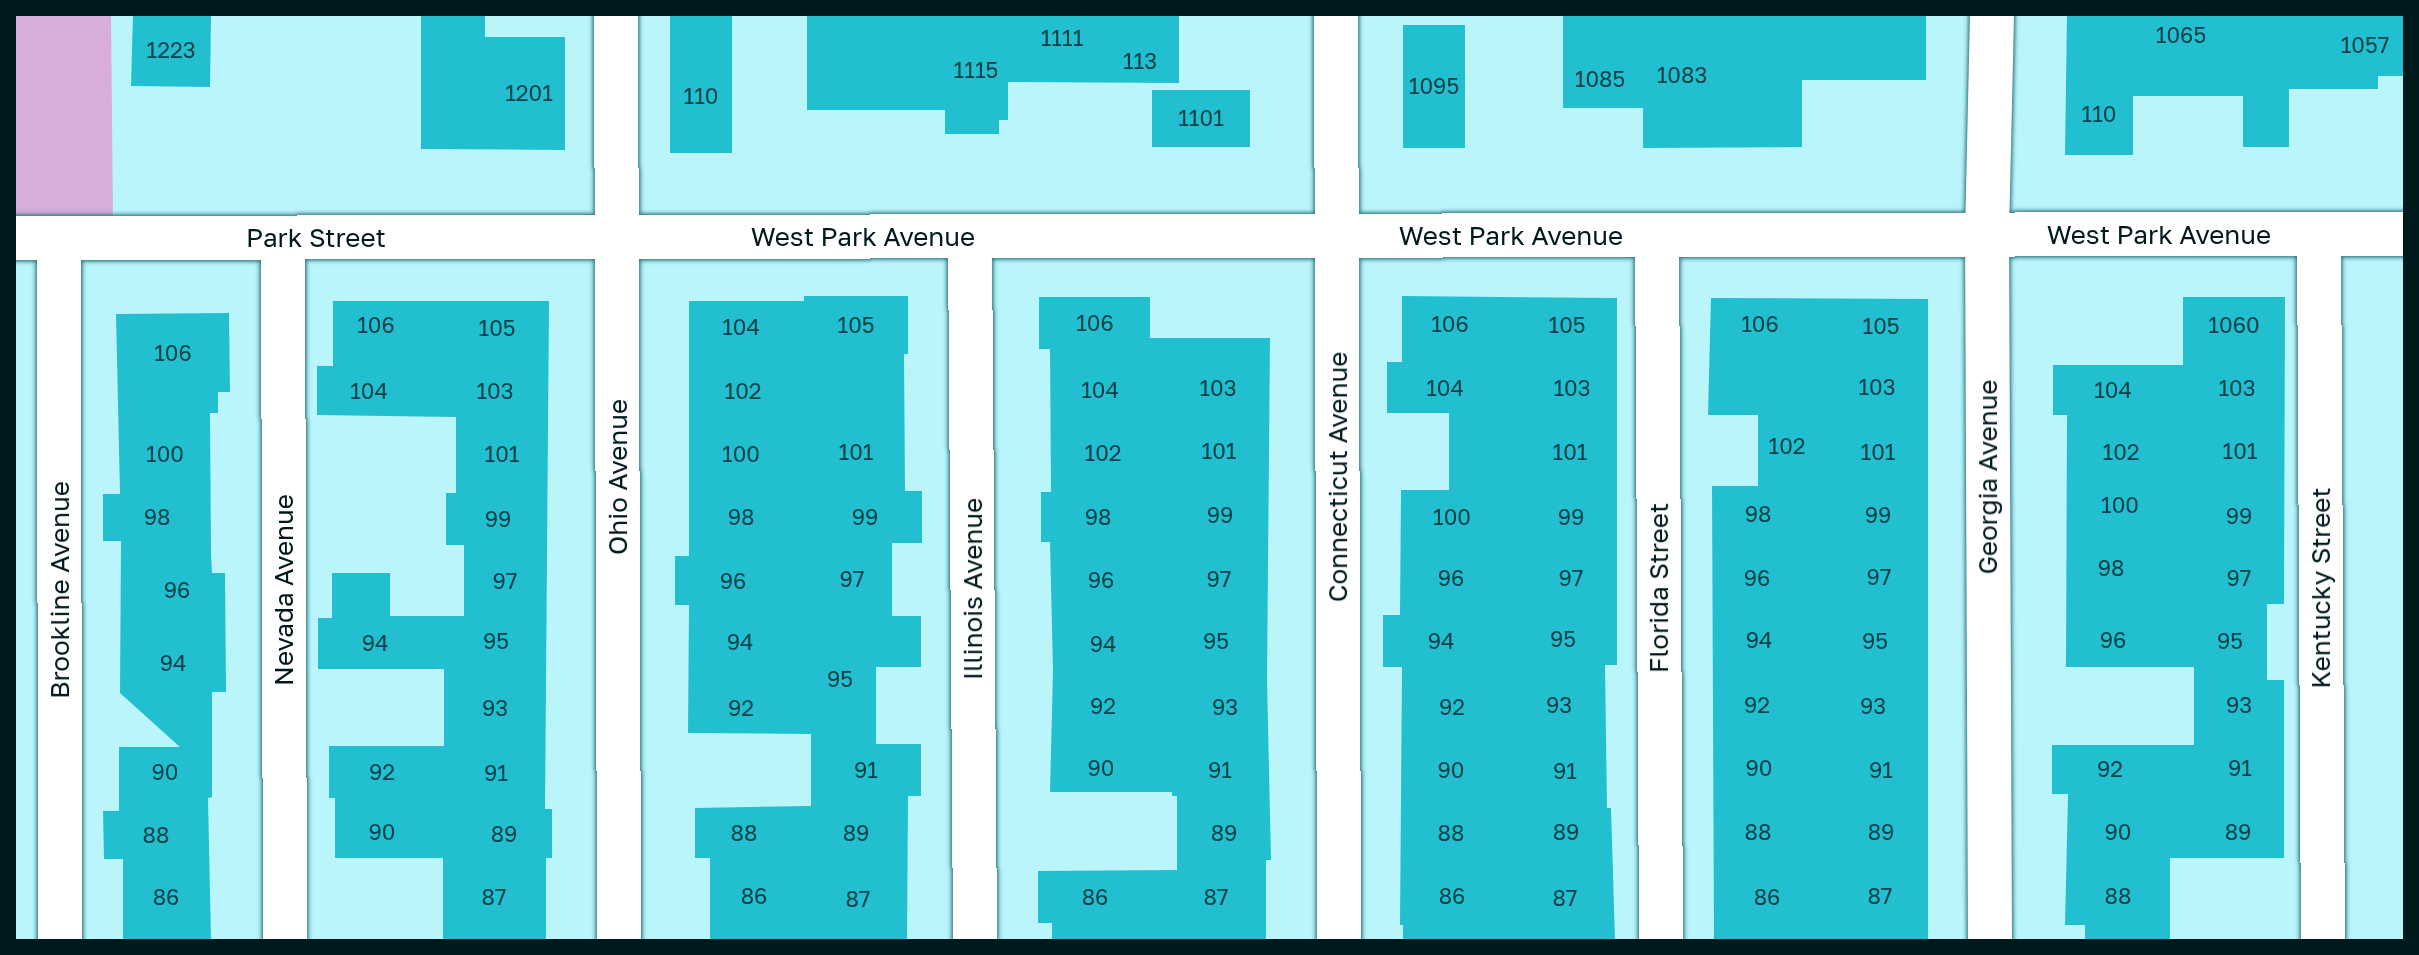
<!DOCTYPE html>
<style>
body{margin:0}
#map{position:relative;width:2419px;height:955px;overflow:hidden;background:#bbf5fc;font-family:"Golos Text",sans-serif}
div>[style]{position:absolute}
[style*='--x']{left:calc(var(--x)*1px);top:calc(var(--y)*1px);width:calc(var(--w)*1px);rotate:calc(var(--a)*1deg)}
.green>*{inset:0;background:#d9add9}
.building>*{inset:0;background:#21bfcf}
.roads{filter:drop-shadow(0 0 2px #2e7982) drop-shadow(0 0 2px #2e7982)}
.street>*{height:44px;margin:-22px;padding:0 22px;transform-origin:22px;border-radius:22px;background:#fff}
span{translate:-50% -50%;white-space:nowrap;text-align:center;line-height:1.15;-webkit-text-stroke:8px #fff;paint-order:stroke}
.number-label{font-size:22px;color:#084249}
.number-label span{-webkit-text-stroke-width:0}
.street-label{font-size:26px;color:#00191c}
.frame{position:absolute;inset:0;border:16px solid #00191c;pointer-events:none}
</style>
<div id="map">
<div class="green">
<div style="clip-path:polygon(14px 14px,111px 14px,113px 221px,14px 220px)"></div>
</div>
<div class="building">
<div style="clip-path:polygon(133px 14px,211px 14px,210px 87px,131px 86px)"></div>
<div style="clip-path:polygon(421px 14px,485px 14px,485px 37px,565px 37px,565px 150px,421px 149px)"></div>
<div style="clip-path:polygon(670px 14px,732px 14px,732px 153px,670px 153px)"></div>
<div style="clip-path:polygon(807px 14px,1179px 14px,1179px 83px,1008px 82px,1008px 120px,999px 120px,999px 134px,945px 134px,945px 110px,807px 110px)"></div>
<div style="clip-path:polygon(1563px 14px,1926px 14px,1926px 80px,1802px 80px,1802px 147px,1643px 148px,1643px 108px,1563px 108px)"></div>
<div style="clip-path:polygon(2067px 14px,2405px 14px,2405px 76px,2378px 76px,2378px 89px,2289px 89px,2289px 147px,2243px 147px,2243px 96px,2133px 96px,2133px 155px,2065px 155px)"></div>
<div style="clip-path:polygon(1403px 25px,1465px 25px,1465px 148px,1403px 148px)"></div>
<div style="clip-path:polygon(1152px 90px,1250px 90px,1250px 147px,1152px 147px)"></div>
<div style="clip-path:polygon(804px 296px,908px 296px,908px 354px,904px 354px,905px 491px,922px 491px,922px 543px,892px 543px,892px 616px,921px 616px,921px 667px,876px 667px,876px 744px,921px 744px,921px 796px,908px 796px,907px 941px,710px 941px,710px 858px,695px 858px,695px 808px,811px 806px,811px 734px,688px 733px,689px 605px,675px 605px,675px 556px,689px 556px,689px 301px,804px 301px)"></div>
<div style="clip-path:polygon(1402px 296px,1617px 298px,1617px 665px,1605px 665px,1607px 808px,1611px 808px,1615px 941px,1403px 941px,1403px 925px,1400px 925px,1402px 667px,1383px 667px,1383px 615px,1400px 615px,1401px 490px,1449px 490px,1449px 413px,1387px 413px,1387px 362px,1402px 362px)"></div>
<div style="clip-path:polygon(1039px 297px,1150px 297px,1150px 338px,1270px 338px,1267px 680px,1271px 860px,1266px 860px,1266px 941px,1052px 941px,1052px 923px,1038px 923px,1038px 871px,1177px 870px,1177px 796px,1172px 796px,1172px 792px,1050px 792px,1053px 671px,1050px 542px,1041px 542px,1041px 492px,1051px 492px,1050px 349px,1039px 349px)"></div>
<div style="clip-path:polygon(2183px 297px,2285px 297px,2284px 604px,2267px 604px,2267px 680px,2284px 680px,2284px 858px,2170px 858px,2170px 941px,2085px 941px,2085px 925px,2065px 925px,2068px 794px,2052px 794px,2052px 745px,2194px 745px,2194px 667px,2066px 667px,2067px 415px,2053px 415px,2053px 365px,2183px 365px)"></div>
<div style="clip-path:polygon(1711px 298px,1928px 299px,1928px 941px,1714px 941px,1712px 486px,1758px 486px,1758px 415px,1708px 415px)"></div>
<div style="clip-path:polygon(333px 301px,549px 301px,545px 809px,552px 809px,552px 858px,546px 858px,546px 941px,443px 941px,443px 858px,335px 858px,335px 798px,329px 798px,329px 746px,444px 746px,444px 669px,318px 669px,318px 618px,332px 618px,332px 573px,390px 573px,390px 616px,464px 616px,464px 545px,446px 545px,446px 493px,456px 493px,456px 417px,317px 415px,317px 366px,333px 366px)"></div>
<div style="clip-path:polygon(229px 313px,230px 392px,218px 392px,218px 413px,210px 413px,211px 555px,212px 573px,225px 573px,226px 692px,212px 692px,212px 797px,208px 798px,211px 941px,123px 941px,123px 859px,104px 859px,103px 811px,119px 811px,119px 747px,180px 747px,120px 693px,121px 541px,103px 541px,103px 494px,120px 494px,116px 314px)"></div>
</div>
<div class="roads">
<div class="street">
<div style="--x:616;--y:14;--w:927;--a:89.81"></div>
<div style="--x:1336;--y:14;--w:927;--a:89.81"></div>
<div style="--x:2319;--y:234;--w:707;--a:89.68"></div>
<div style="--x:1657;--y:236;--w:705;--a:89.67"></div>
<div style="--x:970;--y:237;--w:704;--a:89.59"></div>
<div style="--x:14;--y:238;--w:2391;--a:-0.1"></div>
<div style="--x:59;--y:238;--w:703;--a:89.92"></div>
<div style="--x:283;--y:238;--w:703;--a:89.84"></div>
<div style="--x:1990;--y:941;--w:706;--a:-90.24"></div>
<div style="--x:1987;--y:235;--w:221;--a:-88.7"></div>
</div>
</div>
<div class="number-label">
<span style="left:2181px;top:35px">1065</span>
<span style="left:1062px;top:38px">1111</span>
<span style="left:2365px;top:45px">1057</span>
<span style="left:171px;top:50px">1223</span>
<span style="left:1140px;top:61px">113</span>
<span style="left:976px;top:70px">1115</span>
<span style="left:1682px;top:75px">1083</span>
<span style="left:1600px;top:79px">1085</span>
<span style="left:1434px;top:86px">1095</span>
<span style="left:529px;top:93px">1201</span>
<span style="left:701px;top:96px">110</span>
<span style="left:2099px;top:114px">110</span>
<span style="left:1201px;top:118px">1101</span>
<span style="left:1095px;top:323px">106</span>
<span style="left:1450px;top:324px">106</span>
<span style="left:1760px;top:324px">106</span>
<span style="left:376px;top:325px">106</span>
<span style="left:856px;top:325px">105</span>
<span style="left:1567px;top:325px">105</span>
<span style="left:2234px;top:325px">1060</span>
<span style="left:1881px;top:326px">105</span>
<span style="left:741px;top:327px">104</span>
<span style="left:497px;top:328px">105</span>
<span style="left:173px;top:353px">106</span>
<span style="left:1877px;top:387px">103</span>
<span style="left:1218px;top:388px">103</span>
<span style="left:1445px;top:388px">104</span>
<span style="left:1572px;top:388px">103</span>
<span style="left:2237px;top:388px">103</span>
<span style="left:1100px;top:390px">104</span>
<span style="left:2113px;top:390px">104</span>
<span style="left:369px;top:391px">104</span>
<span style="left:495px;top:391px">103</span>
<span style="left:743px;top:391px">102</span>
<span style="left:1787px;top:446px">102</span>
<span style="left:1219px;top:451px">101</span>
<span style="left:2240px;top:451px">101</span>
<span style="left:856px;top:452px">101</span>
<span style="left:1570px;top:452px">101</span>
<span style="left:1878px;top:452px">101</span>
<span style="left:2121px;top:452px">102</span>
<span style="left:1103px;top:453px">102</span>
<span style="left:165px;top:454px">100</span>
<span style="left:502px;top:454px">101</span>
<span style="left:741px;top:454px">100</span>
<span style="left:2120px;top:505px">100</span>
<span style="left:1758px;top:514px">98</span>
<span style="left:1220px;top:515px">99</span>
<span style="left:1878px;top:515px">99</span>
<span style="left:2239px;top:516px">99</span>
<span style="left:157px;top:517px">98</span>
<span style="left:741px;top:517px">98</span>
<span style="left:865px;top:517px">99</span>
<span style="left:1098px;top:517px">98</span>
<span style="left:1452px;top:517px">100</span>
<span style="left:1571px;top:517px">99</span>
<span style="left:498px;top:519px">99</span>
<span style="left:2111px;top:568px">98</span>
<span style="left:1879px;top:577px">97</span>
<span style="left:1451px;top:578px">96</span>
<span style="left:1571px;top:578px">97</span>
<span style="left:1757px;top:578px">96</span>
<span style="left:2239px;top:578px">97</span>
<span style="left:852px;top:579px">97</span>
<span style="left:1219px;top:579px">97</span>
<span style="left:1101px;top:580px">96</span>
<span style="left:505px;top:581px">97</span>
<span style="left:733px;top:581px">96</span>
<span style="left:177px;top:590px">96</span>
<span style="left:1563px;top:639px">95</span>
<span style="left:1759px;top:640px">94</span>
<span style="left:2113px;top:640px">96</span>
<span style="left:496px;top:641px">95</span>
<span style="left:1216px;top:641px">95</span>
<span style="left:1441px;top:641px">94</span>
<span style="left:1875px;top:641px">95</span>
<span style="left:2230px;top:641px">95</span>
<span style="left:740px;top:642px">94</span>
<span style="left:375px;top:643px">94</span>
<span style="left:1103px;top:644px">94</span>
<span style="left:173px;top:663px">94</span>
<span style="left:840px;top:679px">95</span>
<span style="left:1559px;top:705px">93</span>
<span style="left:1757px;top:705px">92</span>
<span style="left:2239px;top:705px">93</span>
<span style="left:1103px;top:706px">92</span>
<span style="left:1873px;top:706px">93</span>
<span style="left:1225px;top:707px">93</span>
<span style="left:1452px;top:707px">92</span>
<span style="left:495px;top:708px">93</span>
<span style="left:741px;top:708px">92</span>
<span style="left:1101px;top:768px">90</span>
<span style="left:1759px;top:768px">90</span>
<span style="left:2240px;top:768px">91</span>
<span style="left:2110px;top:769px">92</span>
<span style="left:866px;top:770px">91</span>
<span style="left:1220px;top:770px">91</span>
<span style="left:1451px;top:770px">90</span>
<span style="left:1881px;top:770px">91</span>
<span style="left:1565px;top:771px">91</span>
<span style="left:165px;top:772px">90</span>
<span style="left:382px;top:772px">92</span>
<span style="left:496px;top:773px">91</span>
<span style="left:382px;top:832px">90</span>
<span style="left:1566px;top:832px">89</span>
<span style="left:1758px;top:832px">88</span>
<span style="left:1881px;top:832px">89</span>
<span style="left:2118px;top:832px">90</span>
<span style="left:2238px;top:832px">89</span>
<span style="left:744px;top:833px">88</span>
<span style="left:856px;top:833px">89</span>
<span style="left:1224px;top:833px">89</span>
<span style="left:1451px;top:833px">88</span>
<span style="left:504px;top:834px">89</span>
<span style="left:156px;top:835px">88</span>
<span style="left:754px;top:896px">86</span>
<span style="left:1452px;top:896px">86</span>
<span style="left:1880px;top:896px">87</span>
<span style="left:2118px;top:896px">88</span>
<span style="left:166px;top:897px">86</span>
<span style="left:494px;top:897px">87</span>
<span style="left:1095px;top:897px">86</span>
<span style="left:1216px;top:897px">87</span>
<span style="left:1767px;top:897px">86</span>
<span style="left:1565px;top:898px">87</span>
<span style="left:858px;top:899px">87</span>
</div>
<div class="street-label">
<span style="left:2159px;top:235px">West Park Avenue</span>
<span style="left:1511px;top:236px">West Park Avenue</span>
<span style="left:863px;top:237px">West Park Avenue</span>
<span style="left:316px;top:238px">Park Street</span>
<span style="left:618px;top:477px;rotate:-90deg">Ohio Avenue</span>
<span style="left:1338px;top:477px;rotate:-90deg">Connecticut Avenue</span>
<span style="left:1988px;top:477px;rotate:-90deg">Georgia Avenue</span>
<span style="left:1659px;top:588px;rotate:-90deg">Florida Street</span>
<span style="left:2321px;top:588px;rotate:-90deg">Kentucky Street</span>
<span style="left:973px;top:589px;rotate:-90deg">Illinois Avenue</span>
<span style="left:60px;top:590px;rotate:-90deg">Brookline Avenue</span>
<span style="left:284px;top:590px;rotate:-90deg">Nevada Avenue</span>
</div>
<div class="frame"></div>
</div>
